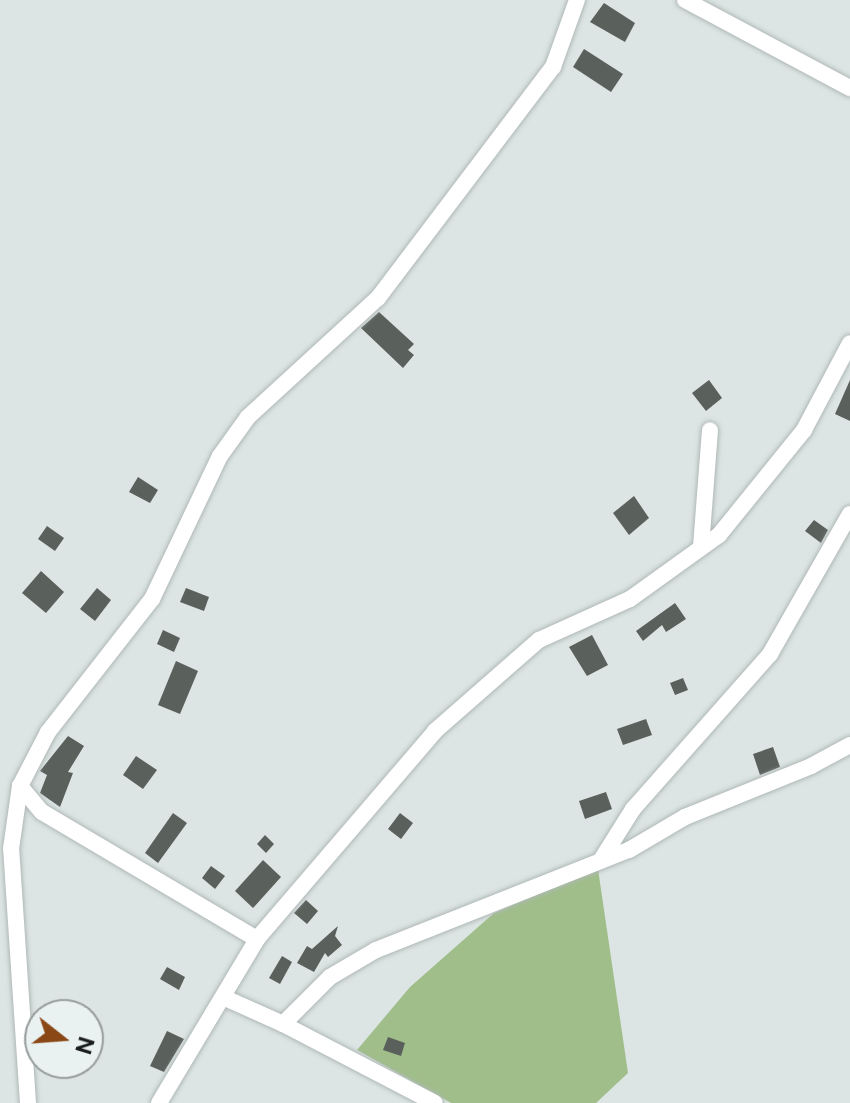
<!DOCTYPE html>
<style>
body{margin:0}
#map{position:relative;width:850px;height:1103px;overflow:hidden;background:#dce5e4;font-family:"Public Sans",sans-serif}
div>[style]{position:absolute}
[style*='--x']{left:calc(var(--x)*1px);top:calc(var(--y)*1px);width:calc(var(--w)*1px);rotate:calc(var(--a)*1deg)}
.green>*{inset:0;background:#a0be8a}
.building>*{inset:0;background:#5a605c}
.roads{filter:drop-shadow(0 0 2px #afb8b6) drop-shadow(0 0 2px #afb8b6)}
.minor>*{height:16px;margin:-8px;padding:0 8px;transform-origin:8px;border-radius:8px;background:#fff}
span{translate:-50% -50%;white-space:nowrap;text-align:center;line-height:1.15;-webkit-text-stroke:8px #eaf2f1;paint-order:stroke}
.north{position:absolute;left:24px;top:999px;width:80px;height:80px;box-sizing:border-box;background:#eaf2f1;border:2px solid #969c9c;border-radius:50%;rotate:107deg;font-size:22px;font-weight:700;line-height:32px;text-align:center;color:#191c1c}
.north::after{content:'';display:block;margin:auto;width:28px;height:36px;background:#8a4816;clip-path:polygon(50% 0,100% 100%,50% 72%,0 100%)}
</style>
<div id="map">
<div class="green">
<div style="clip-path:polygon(598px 869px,628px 1073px,596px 1103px,451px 1103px,357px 1050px,410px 987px,494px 913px)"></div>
</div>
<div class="building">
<div style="clip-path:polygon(604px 3px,635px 23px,625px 42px,590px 22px)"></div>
<div style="clip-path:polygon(584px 49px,623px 74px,611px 92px,573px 67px)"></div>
<div style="clip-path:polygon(379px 312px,414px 344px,408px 350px,414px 355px,403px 368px,361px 328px)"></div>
<div style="clip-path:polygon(709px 380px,722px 398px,706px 411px,692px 393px)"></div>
<div style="clip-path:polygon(850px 380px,850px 421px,835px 414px)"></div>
<div style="clip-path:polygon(138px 477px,158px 490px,150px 503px,129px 492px)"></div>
<div style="clip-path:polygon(634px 496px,649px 518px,629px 535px,613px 513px)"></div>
<div style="clip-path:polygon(814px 520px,828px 530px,821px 543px,805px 531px)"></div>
<div style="clip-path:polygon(47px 526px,64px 538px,55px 551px,38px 539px)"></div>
<div style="clip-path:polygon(41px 571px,64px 592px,46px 613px,22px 593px)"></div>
<div style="clip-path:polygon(97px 588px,111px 600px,95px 621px,80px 609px)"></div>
<div style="clip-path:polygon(186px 588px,209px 597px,204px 611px,180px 602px)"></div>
<div style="clip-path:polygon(675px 603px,686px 619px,666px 632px,662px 625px,643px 641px,636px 631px)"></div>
<div style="clip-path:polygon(163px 630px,180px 638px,174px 652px,157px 644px)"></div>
<div style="clip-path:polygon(592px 635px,608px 665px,587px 676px,569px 647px)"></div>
<div style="clip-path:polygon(176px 661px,198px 671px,180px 714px,158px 705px)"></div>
<div style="clip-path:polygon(683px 678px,688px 690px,675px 695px,670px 683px)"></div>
<div style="clip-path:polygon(646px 719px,652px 735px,623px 745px,617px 729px)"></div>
<div style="clip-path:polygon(68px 736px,84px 746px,68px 772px,73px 773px,60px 807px,40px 793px,47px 775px,40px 771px)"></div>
<div style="clip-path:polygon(773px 747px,780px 767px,760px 775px,753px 754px)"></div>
<div style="clip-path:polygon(136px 756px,157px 770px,143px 789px,123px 775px)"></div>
<div style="clip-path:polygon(606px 792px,612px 809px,585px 819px,579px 801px)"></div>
<div style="clip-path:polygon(173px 813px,187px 823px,158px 863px,145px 853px)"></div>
<div style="clip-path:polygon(400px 813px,413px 823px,401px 839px,388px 829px)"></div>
<div style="clip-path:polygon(265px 835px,274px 844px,266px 853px,257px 844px)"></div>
<div style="clip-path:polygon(263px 860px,281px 877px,253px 908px,235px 891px)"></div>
<div style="clip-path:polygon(211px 866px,225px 876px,215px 889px,202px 878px)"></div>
<div style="clip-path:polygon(306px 900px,318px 911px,307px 924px,294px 913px)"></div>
<div style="clip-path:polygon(338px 926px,335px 936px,342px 945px,328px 957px,325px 953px,314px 972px,297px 963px,307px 946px,312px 949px)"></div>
<div style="clip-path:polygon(282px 956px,292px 962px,280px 984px,269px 978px)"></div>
<div style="clip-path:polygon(167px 967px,185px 977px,179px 990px,160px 979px)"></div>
<div style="clip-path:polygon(167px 1031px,184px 1039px,164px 1072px,150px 1066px)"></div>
<div style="clip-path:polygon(388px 1037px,405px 1043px,401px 1056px,383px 1050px)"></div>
</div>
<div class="roads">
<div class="minor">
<div style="--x:685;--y:0;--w:187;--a:28.1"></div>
<div style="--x:701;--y:547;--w:117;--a:-85.6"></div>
<div style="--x:20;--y:786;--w:34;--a:50"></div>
<div style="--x:42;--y:812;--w:250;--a:30.6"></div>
<div style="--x:601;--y:860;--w:60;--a:-57.9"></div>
<div style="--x:633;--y:809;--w:207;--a:-48.5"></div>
<div style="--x:770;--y:654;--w:161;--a:-60.3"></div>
<div style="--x:225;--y:998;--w:64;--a:24.1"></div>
<div style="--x:283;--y:1024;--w:66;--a:-45"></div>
<div style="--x:330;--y:977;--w:53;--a:-30.4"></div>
<div style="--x:376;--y:950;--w:272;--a:-21.6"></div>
<div style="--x:629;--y:850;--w:65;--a:-30.5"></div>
<div style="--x:685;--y:817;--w:136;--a:-22"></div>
<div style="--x:811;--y:766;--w:44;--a:-28.3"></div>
<div style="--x:283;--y:1024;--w:171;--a:27.5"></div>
<div style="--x:28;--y:1103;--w:255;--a:-93.8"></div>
<div style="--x:11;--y:849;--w:64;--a:-81.9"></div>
<div style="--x:20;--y:786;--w:61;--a:-62.6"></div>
<div style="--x:48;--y:732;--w:169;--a:-52"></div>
<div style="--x:152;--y:599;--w:158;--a:-64.6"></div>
<div style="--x:220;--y:456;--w:48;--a:-54.3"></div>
<div style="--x:248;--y:417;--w:176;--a:-42.5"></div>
<div style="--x:378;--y:298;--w:290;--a:-52.9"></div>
<div style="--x:553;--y:67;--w:71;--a:-70.3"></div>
<div style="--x:159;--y:1103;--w:191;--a:-59.1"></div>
<div style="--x:257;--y:939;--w:274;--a:-49.4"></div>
<div style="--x:435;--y:731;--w:138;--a:-41.2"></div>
<div style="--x:539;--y:640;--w:100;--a:-24.3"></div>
<div style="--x:630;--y:599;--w:110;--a:-35.7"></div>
<div style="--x:719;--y:535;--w:135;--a:-51"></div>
<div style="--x:804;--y:430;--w:98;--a:-62.1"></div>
</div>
</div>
<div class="north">N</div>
</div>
